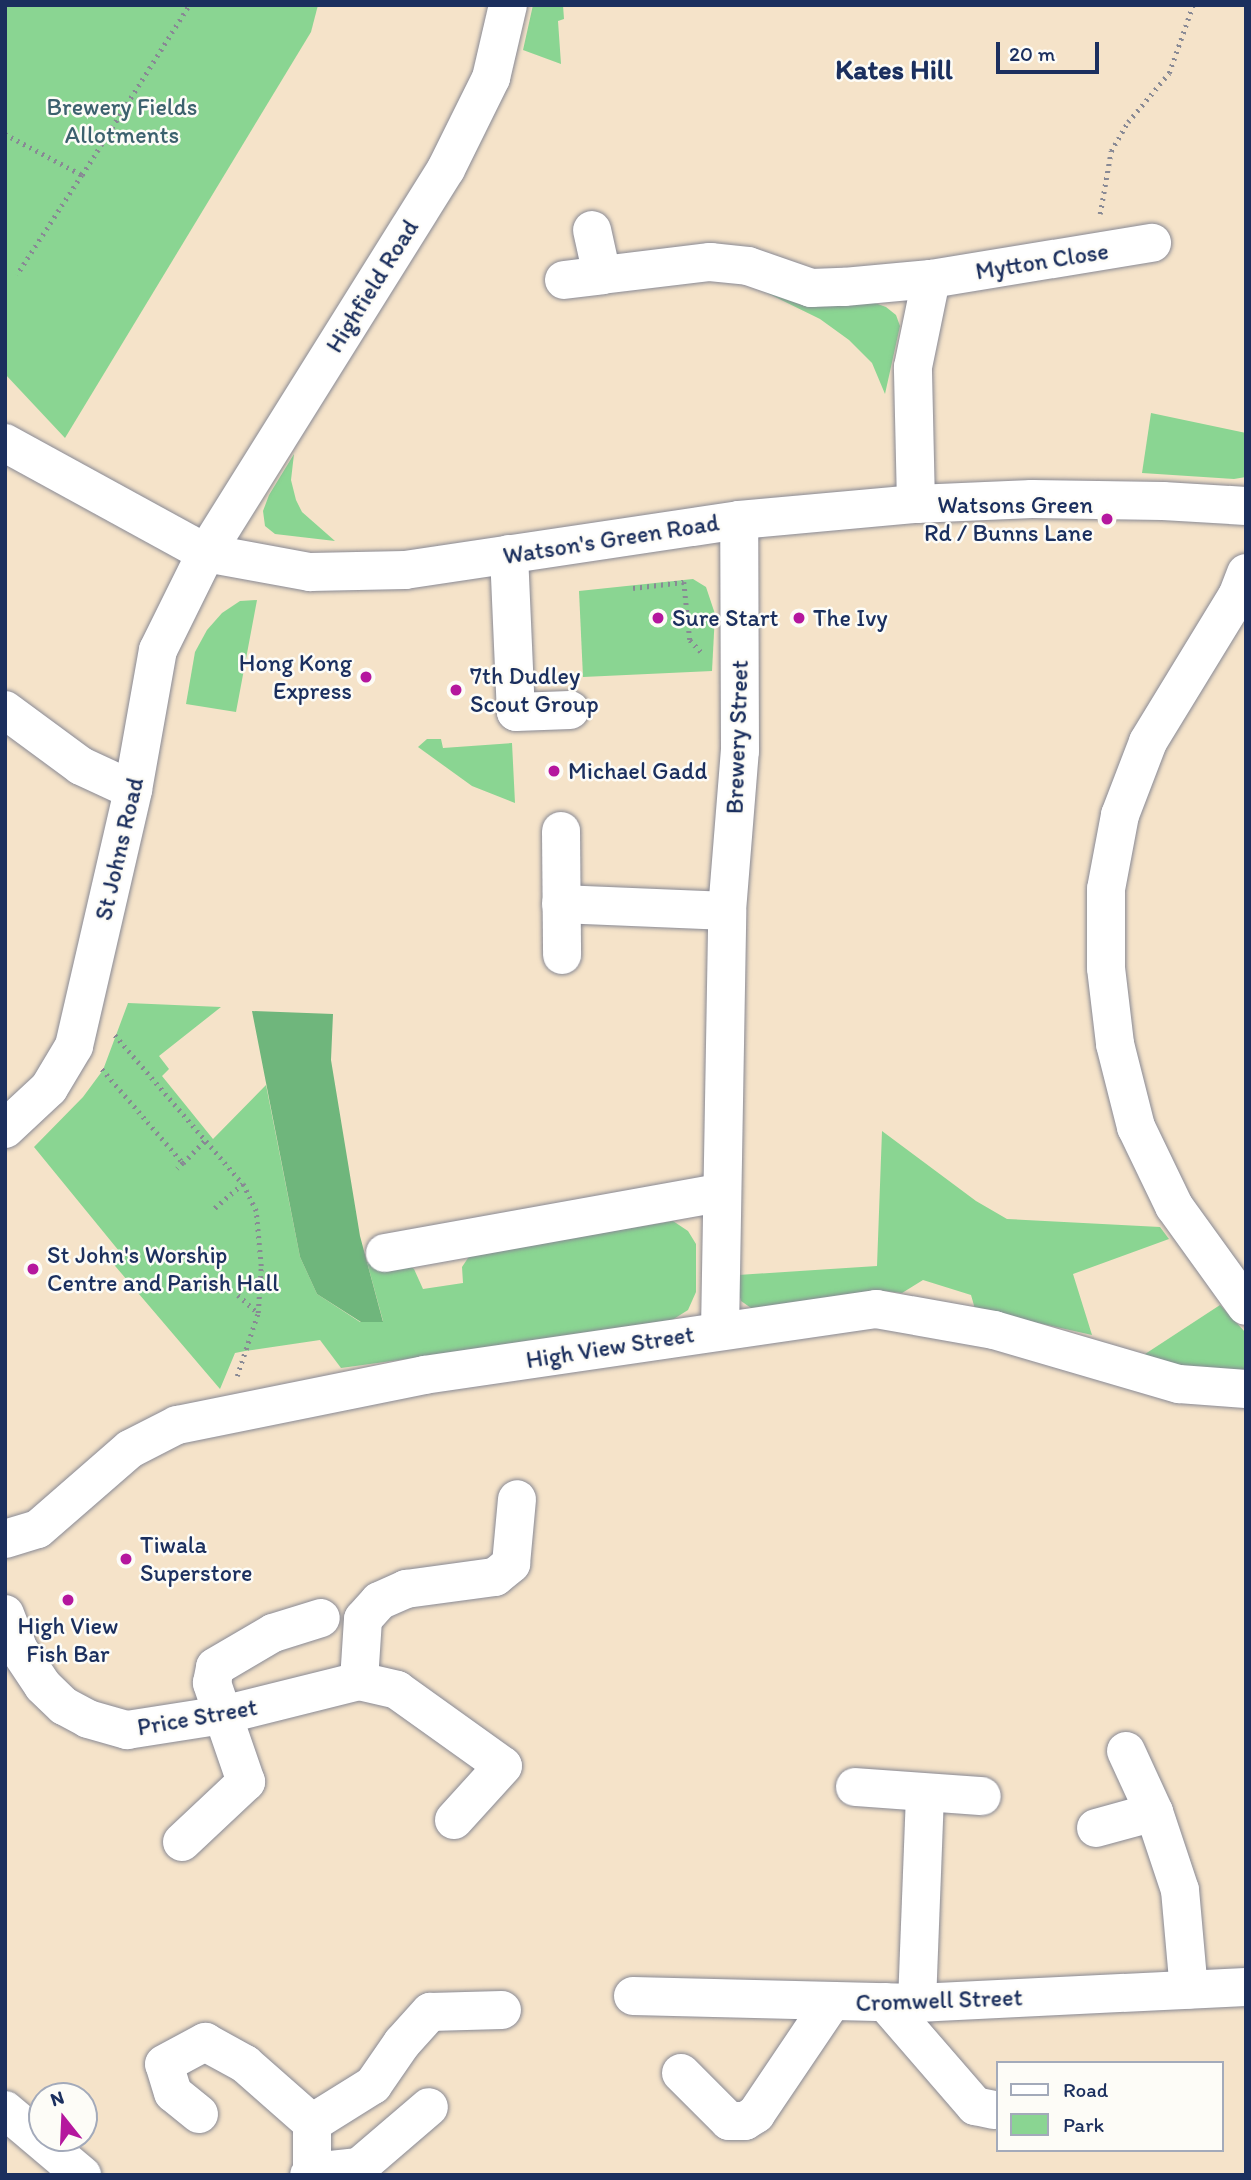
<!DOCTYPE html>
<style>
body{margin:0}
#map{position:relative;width:1251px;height:2180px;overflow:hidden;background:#f5e3c9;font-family:Itim,sans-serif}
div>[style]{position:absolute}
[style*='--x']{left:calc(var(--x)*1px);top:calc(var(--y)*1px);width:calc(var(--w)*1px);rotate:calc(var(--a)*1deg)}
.green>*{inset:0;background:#8ad592}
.forest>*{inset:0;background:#6fb67c}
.path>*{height:4.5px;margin-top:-2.25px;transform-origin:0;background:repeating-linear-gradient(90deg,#888994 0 2px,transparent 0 7px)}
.roads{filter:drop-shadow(0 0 2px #888994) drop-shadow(0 0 2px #888994)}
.minor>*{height:38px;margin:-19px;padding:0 19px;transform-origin:19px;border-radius:19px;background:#fff}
.dots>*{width:19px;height:19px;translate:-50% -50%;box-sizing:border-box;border:4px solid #fdfcf7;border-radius:50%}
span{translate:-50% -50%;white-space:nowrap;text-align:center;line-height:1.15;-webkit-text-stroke:5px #fdfcf7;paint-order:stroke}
.park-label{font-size:24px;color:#3c616e}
.street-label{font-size:24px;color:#1b2f5e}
.poi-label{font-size:24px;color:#1b2f5e}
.right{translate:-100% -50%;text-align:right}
.left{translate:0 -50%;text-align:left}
.quarter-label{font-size:28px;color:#1b2f5e;font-weight:700}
.frame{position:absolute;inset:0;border:7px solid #1b2f5e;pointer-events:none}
.legend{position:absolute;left:996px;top:2061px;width:228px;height:91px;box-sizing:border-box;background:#fdfcf7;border:2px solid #a3aaba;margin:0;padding:9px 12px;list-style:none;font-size:21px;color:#1b2f5e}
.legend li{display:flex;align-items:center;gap:14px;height:35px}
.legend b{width:35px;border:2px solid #a3aaba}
.north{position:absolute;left:28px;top:2082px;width:70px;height:70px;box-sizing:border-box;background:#fdfcf7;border:2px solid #a3aaba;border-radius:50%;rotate:342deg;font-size:19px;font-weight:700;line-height:28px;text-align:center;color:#1b2f5e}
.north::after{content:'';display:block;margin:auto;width:24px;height:32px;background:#b5179e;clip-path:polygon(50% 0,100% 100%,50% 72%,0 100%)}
.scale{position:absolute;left:996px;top:42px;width:103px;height:32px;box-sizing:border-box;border:4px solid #1b2f5e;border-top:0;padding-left:9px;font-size:21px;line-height:24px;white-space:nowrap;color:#1b2f5e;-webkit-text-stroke:5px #fdfcf7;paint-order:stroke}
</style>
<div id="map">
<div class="green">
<div style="clip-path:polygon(5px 5px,318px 5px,311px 32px,65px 438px,5px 374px)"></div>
<div style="clip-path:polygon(533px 5px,563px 5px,564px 19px,558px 21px,561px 64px,523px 50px)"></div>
<div style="clip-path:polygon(757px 288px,872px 302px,886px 307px,896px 315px,900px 326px,885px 394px,872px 363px,849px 340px,820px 319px)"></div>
<div style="clip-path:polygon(1151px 413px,1246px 433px,1246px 477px,1234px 479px,1142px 473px)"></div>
<div style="clip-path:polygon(294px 454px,291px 480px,296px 500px,302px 512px,335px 541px,275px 534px,265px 526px,263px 511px,269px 495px)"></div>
<div style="clip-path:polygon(693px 579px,706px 587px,715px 614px,712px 671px,583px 677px,579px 591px)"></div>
<div style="clip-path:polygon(257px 600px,236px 712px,186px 704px,195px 652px,207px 630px,222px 613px,240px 601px)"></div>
<div style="clip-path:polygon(427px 739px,441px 739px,443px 748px,512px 743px,515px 803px,472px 786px,418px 747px)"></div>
<div style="clip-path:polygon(128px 1003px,221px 1007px,159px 1056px,169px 1069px,162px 1076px,213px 1139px,266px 1085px,300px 1257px,317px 1294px,360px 1322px,383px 1321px,367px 1262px,400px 1259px,414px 1269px,423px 1289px,463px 1283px,462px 1267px,470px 1255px,673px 1221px,688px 1231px,696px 1244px,696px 1292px,688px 1310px,669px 1322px,633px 1328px,341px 1368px,320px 1340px,245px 1351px,235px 1353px,220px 1389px,110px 1260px,119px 1251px,34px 1147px,83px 1097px,103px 1070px)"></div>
<div style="clip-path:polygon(882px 1131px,976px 1201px,1007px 1219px,1160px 1227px,1169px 1239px,1073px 1274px,1092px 1335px,975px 1309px,971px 1295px,923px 1280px,902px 1293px,876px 1290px,781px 1308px,754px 1310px,741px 1301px,737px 1287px,738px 1275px,877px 1266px)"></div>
<div style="clip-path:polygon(1220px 1305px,1246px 1333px,1246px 1373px,1190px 1370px,1142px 1356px)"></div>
</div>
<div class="forest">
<div style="clip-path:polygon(252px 1011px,333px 1014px,331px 1060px,360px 1236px,383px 1322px,361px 1322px,317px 1294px,300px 1257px)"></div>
</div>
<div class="path">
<div style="--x:5;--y:134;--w:87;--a:28"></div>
<div style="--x:82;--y:175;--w:119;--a:123"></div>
<div style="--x:82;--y:175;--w:201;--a:-57.8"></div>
<div style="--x:1100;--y:214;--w:64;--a:-80.1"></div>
<div style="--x:1111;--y:151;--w:34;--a:-60"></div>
<div style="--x:1128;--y:122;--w:64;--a:-50.1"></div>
<div style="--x:1169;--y:73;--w:72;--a:-70.6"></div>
<div style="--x:633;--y:588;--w:51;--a:-6.7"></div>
<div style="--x:684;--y:582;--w:58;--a:84.1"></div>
<div style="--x:690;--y:640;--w:19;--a:47"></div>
<div style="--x:115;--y:1035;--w:196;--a:49.3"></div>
<div style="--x:243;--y:1184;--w:38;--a:139"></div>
<div style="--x:102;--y:1069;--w:124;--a:49.2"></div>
<div style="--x:183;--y:1163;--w:8;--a:135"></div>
<div style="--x:183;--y:1163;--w:33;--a:-46"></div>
<div style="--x:238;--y:1295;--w:27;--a:42"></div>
<div style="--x:237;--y:1376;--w:66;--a:-71.6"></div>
<div style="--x:258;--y:1313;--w:47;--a:-86.3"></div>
<div style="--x:261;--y:1266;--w:55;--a:-95.2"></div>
<div style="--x:256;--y:1211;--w:30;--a:-116"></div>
</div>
<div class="roads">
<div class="minor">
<div style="--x:602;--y:275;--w:109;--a:-6.9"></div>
<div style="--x:710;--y:262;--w:38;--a:6"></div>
<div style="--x:748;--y:266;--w:67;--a:19.2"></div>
<div style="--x:811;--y:288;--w:33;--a:-2"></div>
<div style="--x:844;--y:287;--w:87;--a:-5.3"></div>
<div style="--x:931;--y:279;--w:224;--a:-9.3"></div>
<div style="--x:564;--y:280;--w:38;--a:-7"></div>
<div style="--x:602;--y:275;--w:46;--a:-102.5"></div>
<div style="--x:5;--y:443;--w:229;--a:28.7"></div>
<div style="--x:206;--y:553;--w:106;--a:10.4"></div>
<div style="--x:310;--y:572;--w:95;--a:-1.2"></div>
<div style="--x:405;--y:570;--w:338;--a:-8.5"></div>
<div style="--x:739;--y:520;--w:178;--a:-5.2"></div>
<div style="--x:916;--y:504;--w:116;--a:-2.5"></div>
<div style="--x:1032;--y:499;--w:131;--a:0.9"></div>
<div style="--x:1163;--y:501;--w:83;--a:3.4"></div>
<div style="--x:916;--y:504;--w:137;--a:-91.3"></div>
<div style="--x:913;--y:367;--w:90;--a:-78.4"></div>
<div style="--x:509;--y:554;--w:158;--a:87.5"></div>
<div style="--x:516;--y:712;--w:54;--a:-2.1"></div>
<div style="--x:1246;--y:573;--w:25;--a:111"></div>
<div style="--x:1237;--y:596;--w:171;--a:121.4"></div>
<div style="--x:1148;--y:742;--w:78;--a:111"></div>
<div style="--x:1120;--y:815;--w:75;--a:100.7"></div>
<div style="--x:1106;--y:889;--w:79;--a:90"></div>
<div style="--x:1106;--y:968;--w:77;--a:83.2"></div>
<div style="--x:1115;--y:1044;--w:86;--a:75.8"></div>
<div style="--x:1136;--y:1127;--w:88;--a:64.3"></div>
<div style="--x:1174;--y:1206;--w:123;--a:54.2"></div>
<div style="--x:5;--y:710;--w:94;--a:36.4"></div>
<div style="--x:81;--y:766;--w:57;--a:24.8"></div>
<div style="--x:561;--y:831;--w:124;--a:89.5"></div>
<div style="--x:561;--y:904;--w:166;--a:2.4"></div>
<div style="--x:5;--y:1129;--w:60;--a:-43"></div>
<div style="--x:49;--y:1088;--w:49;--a:-59.2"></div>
<div style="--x:74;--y:1046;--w:263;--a:-77"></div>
<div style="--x:133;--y:790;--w:142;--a:-79.9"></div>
<div style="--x:158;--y:650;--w:108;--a:-63.7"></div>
<div style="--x:206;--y:553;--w:453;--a:-58"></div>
<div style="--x:446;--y:169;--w:102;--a:-63.7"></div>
<div style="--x:491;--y:78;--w:75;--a:-76.9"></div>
<div style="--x:385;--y:1253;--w:340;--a:-10.2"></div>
<div style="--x:720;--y:1331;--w:420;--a:-89"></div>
<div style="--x:727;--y:911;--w:161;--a:-85.4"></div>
<div style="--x:740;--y:751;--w:231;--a:-90.2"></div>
<div style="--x:5;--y:1539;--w:34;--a:-17"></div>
<div style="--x:38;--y:1529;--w:122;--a:-41"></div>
<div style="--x:130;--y:1449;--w:53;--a:-27.1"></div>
<div style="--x:177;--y:1425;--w:252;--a:-11.4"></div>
<div style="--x:424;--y:1375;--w:457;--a:-8.3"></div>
<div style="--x:876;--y:1309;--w:120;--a:10.1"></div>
<div style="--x:994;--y:1330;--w:193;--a:16.3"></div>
<div style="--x:1179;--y:1384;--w:67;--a:4.3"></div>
<div style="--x:5;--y:1614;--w:39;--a:69"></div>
<div style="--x:19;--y:1650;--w:43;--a:56.3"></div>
<div style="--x:43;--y:1686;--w:29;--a:44"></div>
<div style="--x:64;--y:1706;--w:27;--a:28"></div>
<div style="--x:88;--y:1719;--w:41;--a:15.8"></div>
<div style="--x:127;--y:1730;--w:97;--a:-8.9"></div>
<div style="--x:223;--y:1715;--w:140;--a:-14"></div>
<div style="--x:359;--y:1681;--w:39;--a:13"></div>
<div style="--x:397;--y:1690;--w:130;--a:35.6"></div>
<div style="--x:503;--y:1766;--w:73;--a:132.2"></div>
<div style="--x:359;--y:1681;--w:62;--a:-86.3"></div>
<div style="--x:363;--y:1619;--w:24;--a:-48"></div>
<div style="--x:379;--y:1601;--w:30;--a:-24"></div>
<div style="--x:406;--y:1589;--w:90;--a:-7.7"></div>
<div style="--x:495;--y:1577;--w:21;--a:-39"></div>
<div style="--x:511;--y:1564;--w:65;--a:-84.7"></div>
<div style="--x:1126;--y:1751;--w:67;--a:65.3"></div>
<div style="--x:1154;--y:1812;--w:82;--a:71.6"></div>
<div style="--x:1180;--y:1890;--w:100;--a:84.9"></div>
<div style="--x:855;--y:1787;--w:127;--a:4.1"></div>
<div style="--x:1096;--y:1828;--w:60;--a:-15.4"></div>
<div style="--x:182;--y:1842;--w:88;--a:-43.2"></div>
<div style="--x:246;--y:1782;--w:105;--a:-109"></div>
<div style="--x:212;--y:1683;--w:16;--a:-79"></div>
<div style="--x:215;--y:1667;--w:67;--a:-30.4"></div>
<div style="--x:273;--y:1633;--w:50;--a:-17.4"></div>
<div style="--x:633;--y:1996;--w:284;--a:1.4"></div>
<div style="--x:917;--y:2003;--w:329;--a:-2.8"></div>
<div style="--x:885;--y:2002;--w:138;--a:49.1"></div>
<div style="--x:975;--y:2106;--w:19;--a:12"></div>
<div style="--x:917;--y:2003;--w:210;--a:-87.8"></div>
<div style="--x:681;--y:2073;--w:68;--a:45"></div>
<div style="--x:729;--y:2121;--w:16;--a:0"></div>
<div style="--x:745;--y:2121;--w:13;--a:-32"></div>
<div style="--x:756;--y:2114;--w:134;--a:-56"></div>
<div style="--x:5;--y:2110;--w:101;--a:40.2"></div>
<div style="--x:199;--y:2114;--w:33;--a:-141"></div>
<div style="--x:173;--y:2093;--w:30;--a:-107"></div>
<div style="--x:164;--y:2064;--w:47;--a:-28.2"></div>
<div style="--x:205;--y:2042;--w:46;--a:28.8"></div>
<div style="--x:245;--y:2064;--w:89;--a:41.4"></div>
<div style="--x:312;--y:2123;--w:49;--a:90"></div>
<div style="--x:312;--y:2172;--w:4;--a:135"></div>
<div style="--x:312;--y:2123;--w:72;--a:-31.9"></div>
<div style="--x:373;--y:2085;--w:51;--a:-55.4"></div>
<div style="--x:402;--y:2043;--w:42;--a:-47.9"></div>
<div style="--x:430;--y:2012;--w:72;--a:-1.6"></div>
<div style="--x:312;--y:2172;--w:47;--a:-6.1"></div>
<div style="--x:359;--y:2167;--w:92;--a:-40.6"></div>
</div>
</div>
<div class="dots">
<div style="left:1107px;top:519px;background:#b5179e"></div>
<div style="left:658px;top:618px;background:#b5179e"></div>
<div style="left:799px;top:618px;background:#b5179e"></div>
<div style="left:366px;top:677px;background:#b5179e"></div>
<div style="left:456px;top:690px;background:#b5179e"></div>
<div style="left:554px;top:771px;background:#b5179e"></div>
<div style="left:33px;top:1269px;background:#b5179e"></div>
<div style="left:126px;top:1559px;background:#b5179e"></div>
<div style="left:68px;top:1600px;background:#b5179e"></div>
</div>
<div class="park-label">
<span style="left:122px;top:121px">Brewery Fields<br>Allotments</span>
</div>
<div class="street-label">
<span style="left:1042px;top:261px;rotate:-9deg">Mytton Close</span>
<span style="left:372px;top:286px;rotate:-58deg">Highfield Road</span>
<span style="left:611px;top:539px;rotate:-9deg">Watson's Green Road</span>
<span style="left:737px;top:737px;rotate:-88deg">Brewery Street</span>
<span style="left:119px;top:849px;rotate:-77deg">St Johns Road</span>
<span style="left:610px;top:1347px;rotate:-9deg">High View Street</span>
<span style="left:197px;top:1717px;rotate:-10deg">Price Street</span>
<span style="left:939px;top:2000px;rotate:-2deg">Cromwell Street</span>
</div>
<div class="poi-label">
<span class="right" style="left:1093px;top:519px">Watsons Green<br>Rd / Bunns Lane</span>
<span class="left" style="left:672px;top:618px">Sure Start</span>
<span class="left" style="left:813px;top:618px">The Ivy</span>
<span class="right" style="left:352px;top:677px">Hong Kong<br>Express</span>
<span class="left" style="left:470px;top:690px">7th Dudley<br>Scout Group</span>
<span class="left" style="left:568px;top:771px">Michael Gadd</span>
<span class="left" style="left:47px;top:1269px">St John's Worship<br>Centre and Parish Hall</span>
<span class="left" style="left:140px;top:1559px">Tiwala<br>Superstore</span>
<span style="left:68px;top:1640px">High View<br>Fish Bar</span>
</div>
<div class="quarter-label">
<span style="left:894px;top:69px">Kates Hill</span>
</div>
<div class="frame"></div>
<ul class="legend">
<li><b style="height:9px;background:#fff"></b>Road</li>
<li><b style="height:19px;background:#8ad592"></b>Park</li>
</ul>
<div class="north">N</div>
<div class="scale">20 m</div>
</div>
